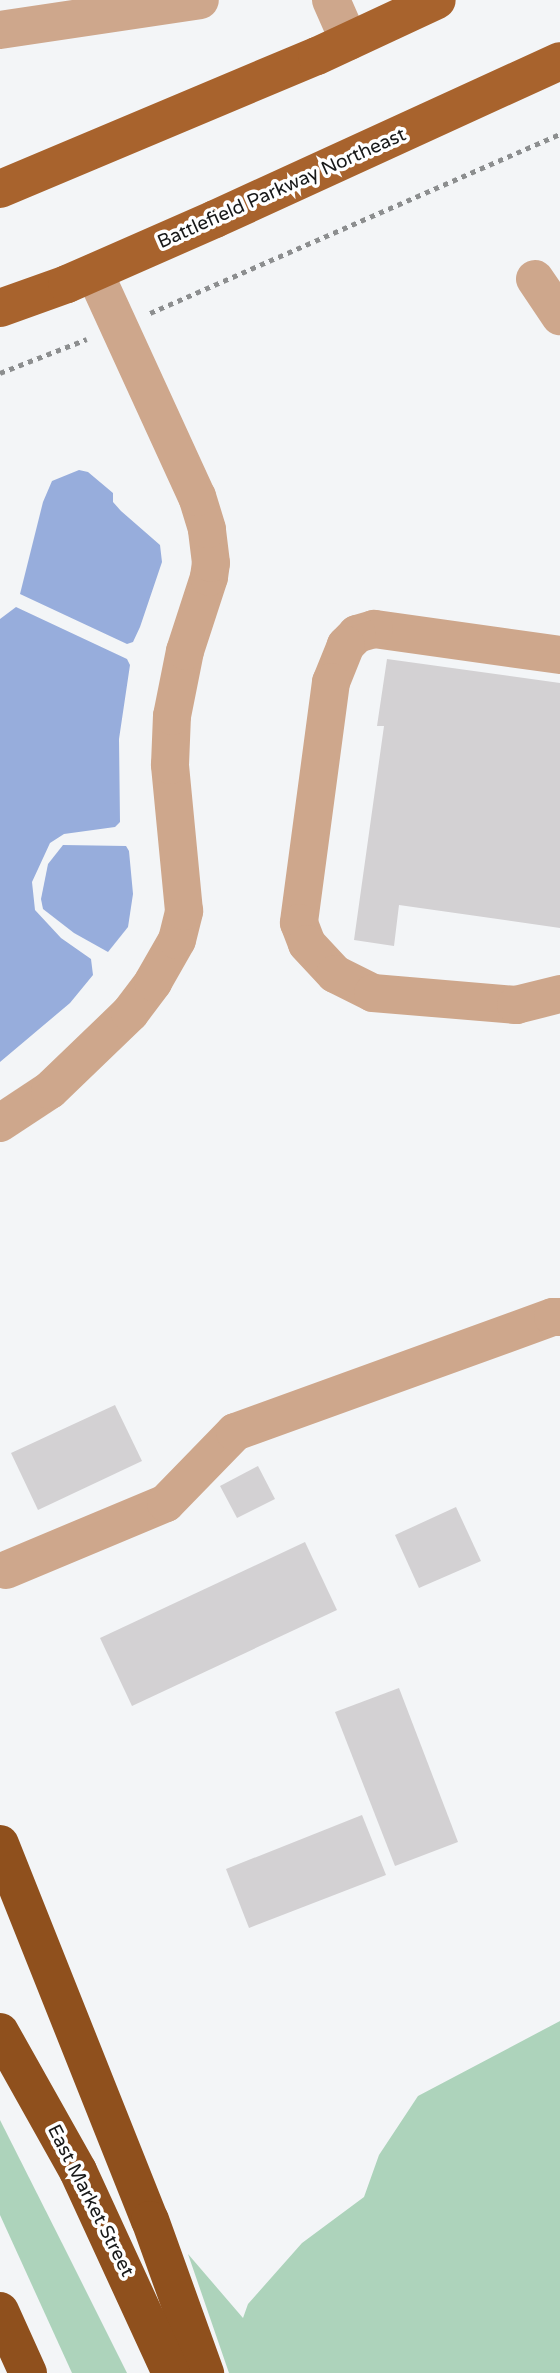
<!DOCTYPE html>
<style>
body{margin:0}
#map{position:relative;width:560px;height:2373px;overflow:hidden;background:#f3f5f7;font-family:"Varela Round",sans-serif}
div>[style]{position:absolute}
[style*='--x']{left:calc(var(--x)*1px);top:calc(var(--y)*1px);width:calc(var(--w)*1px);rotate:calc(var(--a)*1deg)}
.green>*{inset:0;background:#add3bb}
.water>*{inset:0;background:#97addc}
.building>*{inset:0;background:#d3d1d3}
.path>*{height:4.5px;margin-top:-2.25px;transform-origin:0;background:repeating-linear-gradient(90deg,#8c8e8f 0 5px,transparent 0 10px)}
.minor>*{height:38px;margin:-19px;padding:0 19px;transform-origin:19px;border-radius:19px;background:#cea78c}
.major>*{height:38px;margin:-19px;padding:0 19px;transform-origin:19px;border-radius:19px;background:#a8632d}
.highway>*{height:38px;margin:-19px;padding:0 19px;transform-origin:19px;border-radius:19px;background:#8f501d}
span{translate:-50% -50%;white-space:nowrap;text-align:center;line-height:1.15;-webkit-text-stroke:7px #fff;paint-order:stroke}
.street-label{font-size:19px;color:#181919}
</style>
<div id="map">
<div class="green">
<div style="clip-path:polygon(560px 2021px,560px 2373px,229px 2373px,188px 2254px,243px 2318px,248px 2304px,302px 2243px,364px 2197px,379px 2155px,418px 2096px)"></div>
<div style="clip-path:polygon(0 2120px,66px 2251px,127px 2373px,72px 2373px,0 2215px)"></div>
</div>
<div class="water">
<div style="clip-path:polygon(79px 470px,88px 472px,113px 493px,113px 502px,121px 511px,160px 545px,162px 562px,140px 627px,133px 642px,127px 644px,20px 594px,43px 502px,52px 481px)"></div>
<div style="clip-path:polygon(16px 607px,127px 659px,130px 665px,119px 739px,120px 822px,115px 827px,64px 834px,50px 843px,32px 882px,35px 910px,61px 938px,91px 959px,93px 975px,70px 1003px,0 1062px,0 619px)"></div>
<div style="clip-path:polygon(63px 845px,126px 846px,129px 851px,133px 894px,128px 927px,108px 952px,74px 933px,43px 909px,41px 899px,48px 864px)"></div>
</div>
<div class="building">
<div style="clip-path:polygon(387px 659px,560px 683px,560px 928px,399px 905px,394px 946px,354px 940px,384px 726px,377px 726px)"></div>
<div style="clip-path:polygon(115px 1405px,142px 1461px,38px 1510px,11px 1453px)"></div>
<div style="clip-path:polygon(258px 1466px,275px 1499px,237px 1518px,220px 1486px)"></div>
<div style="clip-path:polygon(456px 1507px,481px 1561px,419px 1588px,395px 1535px)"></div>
<div style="clip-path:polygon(305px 1542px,337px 1610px,132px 1706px,100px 1638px)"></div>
<div style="clip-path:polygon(399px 1688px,458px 1842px,395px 1866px,335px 1712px)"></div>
<div style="clip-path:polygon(362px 1815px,386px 1875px,249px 1928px,226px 1869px)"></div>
</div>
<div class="path">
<div style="--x:150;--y:313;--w:447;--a:-23.6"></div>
<div style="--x:0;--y:373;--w:93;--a:-21.3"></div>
</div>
<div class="minor">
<div style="--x:331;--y:0;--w:45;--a:66.3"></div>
<div style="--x:0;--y:30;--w:202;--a:-8.5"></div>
<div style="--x:535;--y:279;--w:45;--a:56"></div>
<div style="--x:560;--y:655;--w:188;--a:-172"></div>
<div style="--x:374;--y:629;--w:18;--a:164"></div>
<div style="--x:357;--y:634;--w:16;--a:135"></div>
<div style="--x:346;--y:645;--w:40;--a:112"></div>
<div style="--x:331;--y:682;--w:243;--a:97.6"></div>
<div style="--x:299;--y:923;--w:22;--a:69"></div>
<div style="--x:307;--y:944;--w:41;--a:47"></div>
<div style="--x:335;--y:974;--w:42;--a:26.6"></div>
<div style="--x:373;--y:993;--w:144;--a:4.8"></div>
<div style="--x:516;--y:1005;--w:45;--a:-14"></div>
<div style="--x:0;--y:1123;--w:60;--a:-33.4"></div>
<div style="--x:50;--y:1090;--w:111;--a:-43.9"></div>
<div style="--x:130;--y:1013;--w:39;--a:-53"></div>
<div style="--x:153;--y:982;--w:48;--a:-60.3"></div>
<div style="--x:177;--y:940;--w:30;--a:-76"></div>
<div style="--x:184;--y:911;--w:147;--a:-95.5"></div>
<div style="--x:170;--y:765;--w:49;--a:-87.7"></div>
<div style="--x:172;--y:716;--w:66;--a:-78.7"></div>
<div style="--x:185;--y:651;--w:78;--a:-72"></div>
<div style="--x:209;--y:577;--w:14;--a:-82"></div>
<div style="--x:211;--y:563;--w:34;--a:-97"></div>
<div style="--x:207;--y:529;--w:34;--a:-107"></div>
<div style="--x:197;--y:497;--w:247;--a:-114.6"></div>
<div style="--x:6;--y:1570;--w:173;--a:-22.7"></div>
<div style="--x:166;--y:1503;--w:99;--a:-45.8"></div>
<div style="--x:235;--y:1432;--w:338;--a:-19.9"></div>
<div style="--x:553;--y:1317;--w:7;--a:0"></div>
</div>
<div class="major">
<div style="--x:0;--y:189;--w:344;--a:-22.8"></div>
<div style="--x:317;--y:56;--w:132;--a:-25"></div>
<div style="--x:0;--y:308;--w:71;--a:-19.7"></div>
<div style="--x:67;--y:284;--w:162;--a:-23.7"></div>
<div style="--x:215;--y:219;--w:379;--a:-24.6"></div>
</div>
<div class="highway">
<div style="--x:0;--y:1844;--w:405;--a:68.3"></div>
<div style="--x:150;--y:2220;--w:163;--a:70.2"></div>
<div style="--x:0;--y:2032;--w:159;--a:60.7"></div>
<div style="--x:78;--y:2171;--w:222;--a:65.3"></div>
<div style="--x:0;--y:2311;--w:68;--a:65.7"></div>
</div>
<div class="street-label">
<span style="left:282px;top:189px;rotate:-24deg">Battlefield Parkway Northeast</span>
<span style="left:90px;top:2201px;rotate:63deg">East Market Street</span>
</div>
</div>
